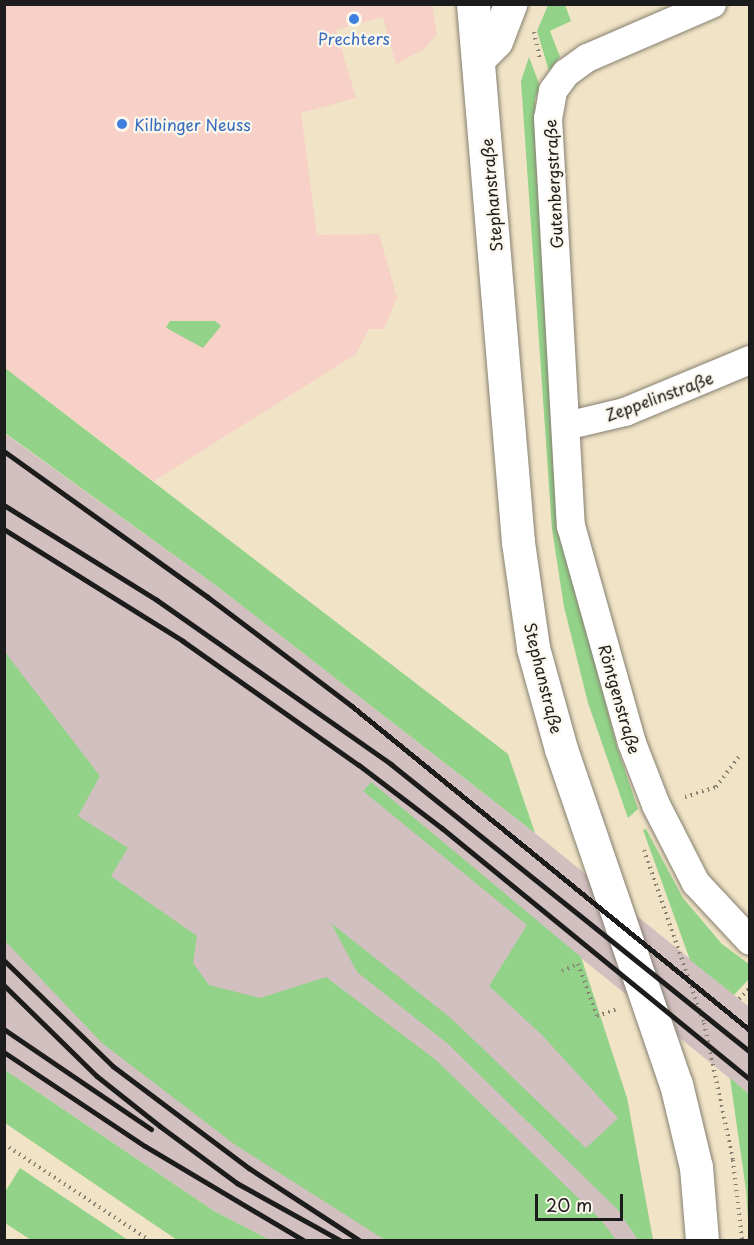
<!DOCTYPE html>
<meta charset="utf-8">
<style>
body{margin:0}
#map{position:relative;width:754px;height:1245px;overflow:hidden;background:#f1e3c6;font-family:"Playpen Sans",sans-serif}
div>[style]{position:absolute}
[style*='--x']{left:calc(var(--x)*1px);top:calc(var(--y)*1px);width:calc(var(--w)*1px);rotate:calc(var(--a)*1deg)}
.built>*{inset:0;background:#f7d1c8}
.industrial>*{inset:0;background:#d2bfc0}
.green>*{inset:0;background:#93d389}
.path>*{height:4px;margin-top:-2px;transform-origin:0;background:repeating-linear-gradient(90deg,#868071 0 1.5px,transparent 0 6px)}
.roads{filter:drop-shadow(0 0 2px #868071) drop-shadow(0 0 2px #868071)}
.minor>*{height:28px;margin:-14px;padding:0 14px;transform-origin:14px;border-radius:14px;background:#fff}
.tertiary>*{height:33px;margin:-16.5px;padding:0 16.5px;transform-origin:16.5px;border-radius:16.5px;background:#fff}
.rail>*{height:4.5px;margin:-2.25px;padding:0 2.25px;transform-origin:2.25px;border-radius:2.25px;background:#1c1c1c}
.dots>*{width:16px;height:16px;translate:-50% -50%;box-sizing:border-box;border:3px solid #fbf7ec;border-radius:50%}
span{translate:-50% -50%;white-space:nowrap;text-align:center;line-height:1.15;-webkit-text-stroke:4.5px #fbf7ec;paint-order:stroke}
.shop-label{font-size:16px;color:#366cbe}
.left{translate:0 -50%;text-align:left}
.street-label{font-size:16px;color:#1c1c1c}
.frame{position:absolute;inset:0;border:6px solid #1c1c1c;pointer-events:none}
.scale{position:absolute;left:535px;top:1194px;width:88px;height:27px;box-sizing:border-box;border:3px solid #1c1c1c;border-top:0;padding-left:8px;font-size:18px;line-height:21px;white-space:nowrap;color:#1c1c1c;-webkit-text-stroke:4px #fbf7ec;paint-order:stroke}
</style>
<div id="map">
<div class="built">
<div style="clip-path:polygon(4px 5px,432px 5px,437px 34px,424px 49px,396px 64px,383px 17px,336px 30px,356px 98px,301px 113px,317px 235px,379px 234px,397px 297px,384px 329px,369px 329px,356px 354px,154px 481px,5px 368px)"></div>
</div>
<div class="industrial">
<div style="clip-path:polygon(4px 433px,214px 584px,535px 833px,749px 1007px,749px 1094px,581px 958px,627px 1098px,653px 1240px,270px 1240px,214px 1211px,5px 1070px)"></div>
</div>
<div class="green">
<div style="clip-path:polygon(548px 5px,565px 5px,571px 21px,550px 31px,560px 57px,549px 71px,537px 31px)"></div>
<div style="clip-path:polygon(529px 57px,540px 86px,535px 99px,535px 139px,555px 493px,560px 529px,617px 747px,638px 809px,628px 818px,588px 703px,564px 607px,552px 529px,521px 81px)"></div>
<div style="clip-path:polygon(170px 321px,215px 321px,221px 326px,203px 348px,170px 330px,166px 327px)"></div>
<div style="clip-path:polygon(5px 368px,508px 754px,535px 833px,214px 584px,5px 433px)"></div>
<div style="clip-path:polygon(5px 652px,100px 776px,78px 816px,128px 848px,111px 876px,197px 936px,193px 963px,209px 985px,260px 998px,326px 977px,436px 1060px,601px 1220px,616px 1240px,385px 1240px,234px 1144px,102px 1043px,5px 941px)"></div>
<div style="clip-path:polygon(371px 782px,581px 957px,627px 1098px,653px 1240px,638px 1240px,617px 1209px,448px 1044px,357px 972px,331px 923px,452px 1019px,586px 1148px,618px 1118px,542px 1035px,489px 986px,527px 925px,363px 791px)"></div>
<div style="clip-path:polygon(646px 829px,683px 898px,722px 944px,749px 964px,749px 979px,734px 995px,690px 960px,643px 830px)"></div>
<div style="clip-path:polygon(5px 1070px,214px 1211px,270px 1240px,177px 1240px,5px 1123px)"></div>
<div style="clip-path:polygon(730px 1078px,749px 1094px,749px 1237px,746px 1190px)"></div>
<div style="clip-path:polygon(20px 1168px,128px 1240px,31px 1240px,5px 1223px,5px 1192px)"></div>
</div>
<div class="path">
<div style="--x:534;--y:32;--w:29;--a:78"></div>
<div style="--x:685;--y:797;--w:33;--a:-18"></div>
<div style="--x:716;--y:787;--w:41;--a:-52.9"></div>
<div style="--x:644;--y:850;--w:183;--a:70.9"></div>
<div style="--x:704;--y:1023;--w:140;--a:78"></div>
<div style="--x:733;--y:1160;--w:81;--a:83.6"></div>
<div style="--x:562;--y:971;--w:17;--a:-24"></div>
<div style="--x:578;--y:964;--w:55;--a:69.9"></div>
<div style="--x:597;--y:1016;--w:21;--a:-19"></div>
<div style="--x:739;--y:999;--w:16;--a:-45"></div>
<div style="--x:4;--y:1144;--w:174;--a:33.5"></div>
</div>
<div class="roads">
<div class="minor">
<div style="--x:712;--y:4;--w:136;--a:156.6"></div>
<div style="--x:587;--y:58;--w:26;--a:144"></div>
<div style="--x:566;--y:73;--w:22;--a:126"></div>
<div style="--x:553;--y:91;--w:27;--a:100"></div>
<div style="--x:548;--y:118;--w:409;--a:86.8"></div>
<div style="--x:571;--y:526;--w:225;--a:74.3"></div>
<div style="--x:632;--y:743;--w:66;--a:68.8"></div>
<div style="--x:656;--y:805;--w:88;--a:62.9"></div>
<div style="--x:696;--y:883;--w:79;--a:47"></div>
<div style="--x:566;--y:426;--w:61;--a:-13.3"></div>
<div style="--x:625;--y:412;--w:135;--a:-22.6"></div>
</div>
<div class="tertiary">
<div style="--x:473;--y:4;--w:540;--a:85.22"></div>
<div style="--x:518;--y:542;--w:107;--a:81.9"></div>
<div style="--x:533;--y:648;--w:105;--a:74.5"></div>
<div style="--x:561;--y:749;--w:354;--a:71.1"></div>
<div style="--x:676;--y:1084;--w:85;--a:76.5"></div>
<div style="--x:696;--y:1167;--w:73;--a:85.3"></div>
<div style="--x:478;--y:59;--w:25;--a:-45"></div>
<div style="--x:496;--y:41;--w:40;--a:-69"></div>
</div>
</div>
<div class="rail">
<div style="--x:4;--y:451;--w:251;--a:35.6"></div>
<div style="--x:208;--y:597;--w:181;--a:37.1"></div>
<div style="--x:352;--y:706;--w:513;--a:39.15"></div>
<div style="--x:4;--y:505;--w:180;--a:31.8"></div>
<div style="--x:157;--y:600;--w:286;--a:35"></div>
<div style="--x:391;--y:764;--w:460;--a:38.7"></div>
<div style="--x:4;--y:529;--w:211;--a:32"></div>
<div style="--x:183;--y:641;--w:215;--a:35.2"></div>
<div style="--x:359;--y:765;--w:104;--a:37.2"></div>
<div style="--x:442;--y:828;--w:397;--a:39.2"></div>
<div style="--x:4;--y:960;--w:152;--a:44.2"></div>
<div style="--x:113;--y:1066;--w:170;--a:36.9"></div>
<div style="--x:249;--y:1168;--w:131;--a:33.2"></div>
<div style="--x:4;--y:985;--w:130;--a:44.4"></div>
<div style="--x:97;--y:1076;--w:80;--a:38.4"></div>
<div style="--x:160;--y:1126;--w:96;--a:36.5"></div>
<div style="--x:237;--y:1183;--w:118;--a:29"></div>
<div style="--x:4;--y:1029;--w:178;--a:34.2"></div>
<div style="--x:4;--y:1052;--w:169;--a:33.7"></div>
<div style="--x:145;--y:1146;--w:184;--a:30.7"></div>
</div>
<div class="dots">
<div style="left:354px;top:19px;background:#3f7fe0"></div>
<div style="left:122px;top:124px;background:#3f7fe0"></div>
</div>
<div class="shop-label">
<span style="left:354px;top:38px">Prechters</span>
<span class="left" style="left:134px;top:124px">Kilbinger Neuss</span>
</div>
<div class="street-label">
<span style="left:553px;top:184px;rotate:-93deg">Gutenbergstraße</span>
<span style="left:491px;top:195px;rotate:-95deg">Stephanstraße</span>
<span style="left:659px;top:396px;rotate:-20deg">Zeppelinstraße</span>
<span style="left:544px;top:678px;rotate:76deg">Stephanstraße</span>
<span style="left:620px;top:699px;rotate:74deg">Röntgenstraße</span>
</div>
<div class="frame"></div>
<div class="scale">20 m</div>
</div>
